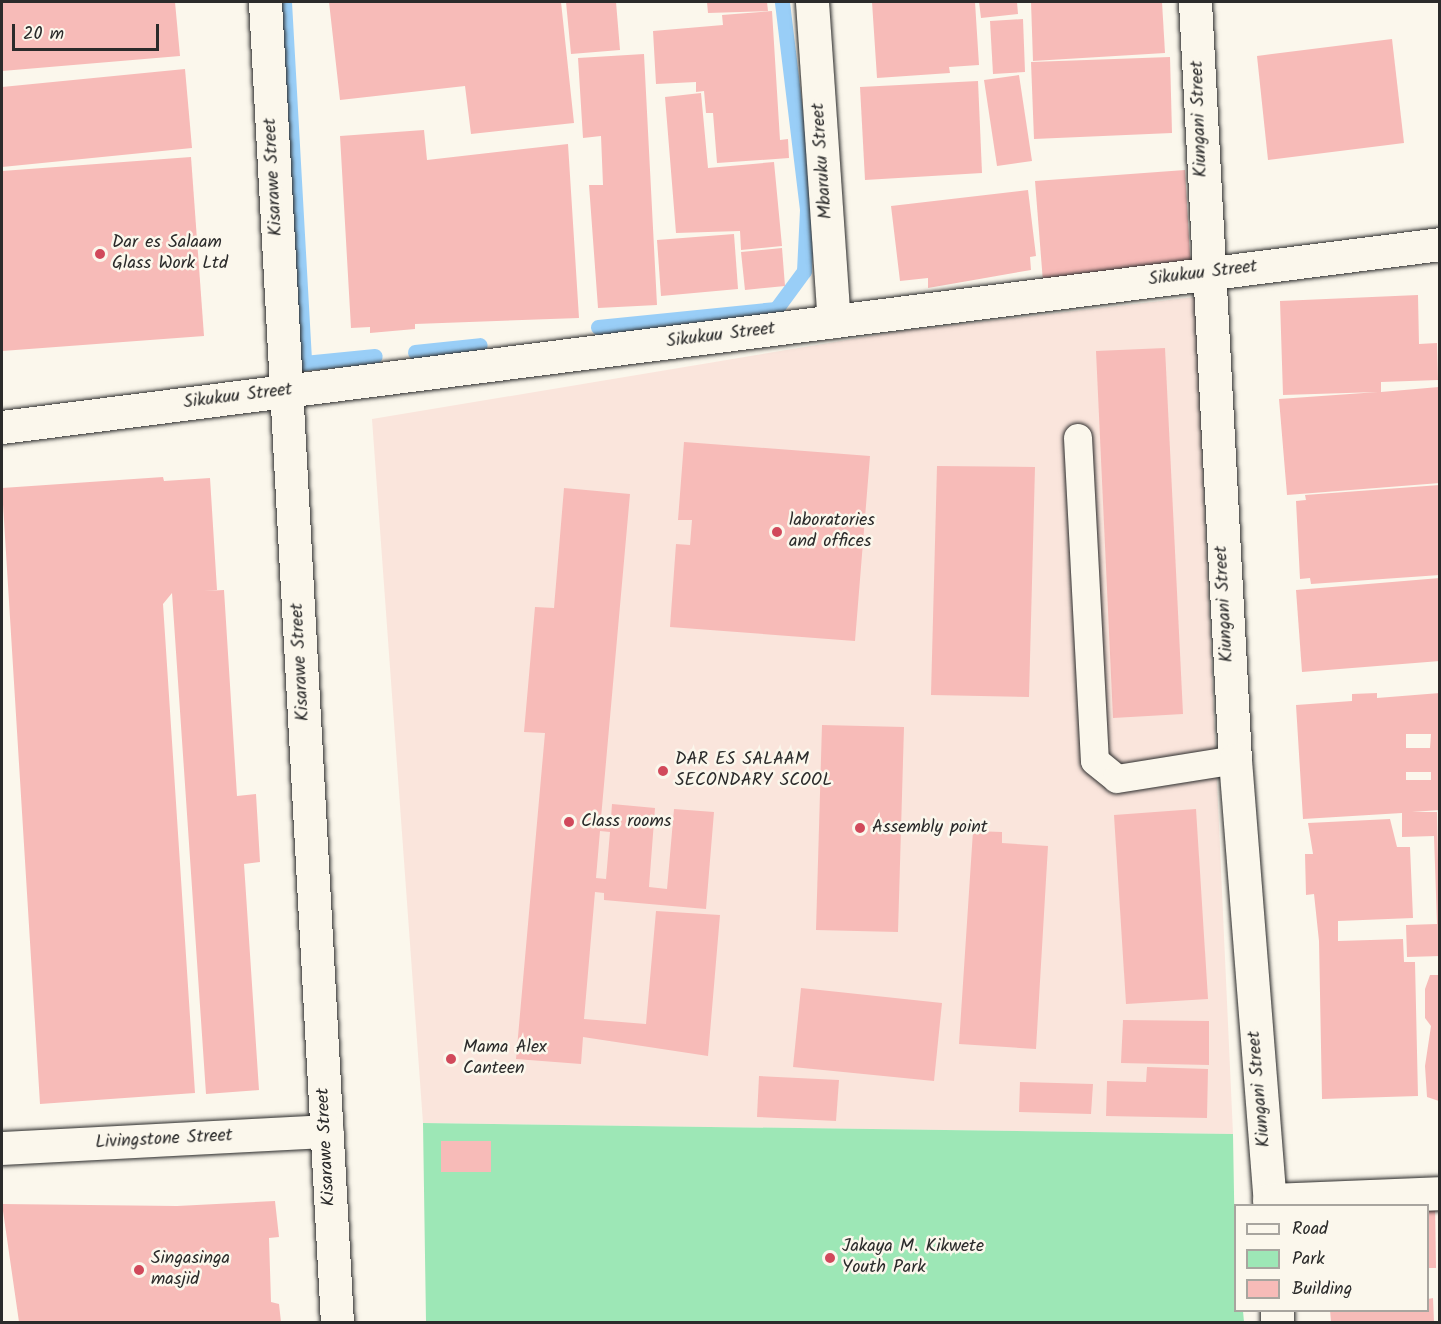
<!DOCTYPE html>
<style>
body{margin:0}
#map{position:relative;width:1441px;height:1324px;overflow:hidden;background:#fbf7ec;font-family:Kalam,sans-serif}
div>[style]{position:absolute}
[style*='--x']{left:calc(var(--x)*1px);top:calc(var(--y)*1px);width:calc(var(--w)*1px);rotate:calc(var(--a)*1deg)}
.built>*{inset:0;background:#fae5dc}
.green>*{inset:0;background:#9de7b6}
.stream>*{height:15px;margin:-7.5px;padding:0 7.5px;transform-origin:7.5px;border-radius:7.5px;background:#99cef7}
.building>*{inset:0;background:#f7bbb8}
.roads{filter:drop-shadow(0 0 2px #2b2b2b) drop-shadow(0 0 2px #2b2b2b)}
.lane>*{height:28px;margin:-14px;padding:0 14px;transform-origin:14px;border-radius:14px;background:#fbf7ec}
.street>*{height:33px;margin:-16.5px;padding:0 16.5px;transform-origin:16.5px;border-radius:16.5px;background:#fbf7ec}
.dots>*{width:16px;height:16px;translate:-50% -50%;box-sizing:border-box;border:3px solid #fbf7ec;border-radius:50%}
span{translate:-50% -50%;white-space:nowrap;text-align:center;line-height:1.15;-webkit-text-stroke:5px #fbf7ec;paint-order:stroke}
.street-label{font-size:18px;color:#2b2b2b}
.poi-label{font-size:18px;color:#2b2b2b}
.left{translate:0 -50%;text-align:left}
.frame{position:absolute;inset:0;border:3px solid #2b2b2b;pointer-events:none}
.legend{position:absolute;left:1234px;top:1204px;width:195px;height:108px;box-sizing:border-box;background:#fbf7ec;border:2px solid #a8a59f;margin:0;padding:8px 10px;list-style:none;font-size:18px;color:#2b2b2b}
.legend li{display:flex;align-items:center;gap:12px;height:30px}
.legend b{width:30px;border:2px solid #a8a59f}
.scale{position:absolute;left:12px;top:24px;width:147px;height:27px;box-sizing:border-box;border:3px solid #2b2b2b;border-top:0;padding-left:8px;font-size:18px;line-height:21px;white-space:nowrap;color:#2b2b2b;-webkit-text-stroke:4px #fbf7ec;paint-order:stroke}
</style>
<div id="map">
<div class="built">
<div style="clip-path:polygon(1195px 297px,1233px 1134px,423px 1123px,372px 419px,901px 331px)"></div>
</div>
<div class="green">
<div style="clip-path:polygon(423px 1123px,1233px 1134px,1236px 1310px,1243px 1311px,1244px 1322px,426px 1322px)"></div>
</div>
<div class="stream">
<div style="--x:284;--y:2;--w:362;--a:86.8"></div>
<div style="--x:304;--y:363;--w:71;--a:-5.6"></div>
<div style="--x:598;--y:327;--w:179;--a:-5.8"></div>
<div style="--x:776;--y:309;--w:47;--a:-53.6"></div>
<div style="--x:804;--y:271;--w:62;--a:-87.2"></div>
<div style="--x:807;--y:209;--w:209;--a:-96.9"></div>
<div style="--x:415;--y:352;--w:65;--a:-6.1"></div>
</div>
<div class="building">
<div style="clip-path:polygon(2px 2px,175px 2px,180px 56px,2px 71px)"></div>
<div style="clip-path:polygon(329px 2px,561px 2px,574px 123px,471px 134px,465px 86px,340px 100px)"></div>
<div style="clip-path:polygon(566px 2px,616px 2px,620px 50px,571px 54px)"></div>
<div style="clip-path:polygon(707px 2px,767px 2px,768px 11px,708px 13px)"></div>
<div style="clip-path:polygon(872px 2px,975px 2px,979px 65px,949px 67px,950px 73px,877px 78px)"></div>
<div style="clip-path:polygon(979px 2px,1017px 2px,1018px 14px,981px 18px)"></div>
<div style="clip-path:polygon(1031px 2px,1162px 2px,1165px 53px,1033px 61px)"></div>
<div style="clip-path:polygon(772px 11px,780px 140px,788px 139px,789px 158px,717px 163px,713px 113px,706px 113px,704px 91px,696px 92px,696px 82px,656px 84px,653px 31px,723px 25px,722px 15px)"></div>
<div style="clip-path:polygon(1023px 19px,1025px 72px,993px 74px,990px 21px)"></div>
<div style="clip-path:polygon(1392px 39px,1404px 143px,1268px 160px,1257px 56px)"></div>
<div style="clip-path:polygon(644px 54px,657px 305px,598px 308px,589px 185px,603px 185px,601px 136px,583px 138px,578px 58px)"></div>
<div style="clip-path:polygon(1170px 57px,1172px 133px,1034px 139px,1031px 62px)"></div>
<div style="clip-path:polygon(185px 69px,192px 148px,2px 167px,2px 87px)"></div>
<div style="clip-path:polygon(1019px 75px,1032px 161px,997px 166px,984px 80px)"></div>
<div style="clip-path:polygon(978px 81px,982px 173px,865px 180px,860px 87px)"></div>
<div style="clip-path:polygon(701px 93px,708px 168px,774px 162px,782px 246px,741px 250px,740px 231px,676px 233px,665px 97px)"></div>
<div style="clip-path:polygon(424px 130px,427px 160px,568px 144px,579px 318px,415px 324px,415px 329px,370px 333px,370px 327px,351px 328px,340px 136px)"></div>
<div style="clip-path:polygon(191px 157px,204px 336px,2px 351px,2px 171px)"></div>
<div style="clip-path:polygon(1185px 170px,1191px 271px,1043px 282px,1035px 181px)"></div>
<div style="clip-path:polygon(1028px 190px,1036px 256px,1030px 257px,1031px 270px,928px 288px,928px 278px,900px 281px,891px 206px)"></div>
<div style="clip-path:polygon(734px 234px,738px 289px,661px 296px,657px 240px)"></div>
<div style="clip-path:polygon(782px 248px,785px 286px,745px 290px,741px 252px)"></div>
<div style="clip-path:polygon(1418px 295px,1419px 344px,1437px 343px,1438px 380px,1381px 382px,1381px 392px,1439px 387px,1440px 483px,1287px 495px,1279px 399px,1378px 392px,1283px 395px,1280px 301px)"></div>
<div style="clip-path:polygon(1165px 348px,1183px 714px,1113px 718px,1096px 351px)"></div>
<div style="clip-path:polygon(684px 442px,870px 456px,855px 641px,670px 627px,676px 544px,690px 545px,692px 520px,678px 520px)"></div>
<div style="clip-path:polygon(937px 466px,1035px 467px,1029px 697px,931px 695px)"></div>
<div style="clip-path:polygon(163px 477px,164px 481px,210px 478px,217px 590px,204px 591px,224px 590px,237px 796px,256px 794px,260px 862px,244px 864px,259px 1090px,206px 1094px,172px 593px,163px 604px,195px 1093px,40px 1104px,2px 488px)"></div>
<div style="clip-path:polygon(1440px 485px,1440px 575px,1311px 584px,1310px 578px,1300px 579px,1296px 501px,1306px 500px,1305px 495px)"></div>
<div style="clip-path:polygon(evenodd,564px 488px,630px 494px,601px 818px,611px 818px,612px 804px,655px 808px,649px 887px,667px 889px,674px 809px,714px 812px,706px 909px,604px 900px,604px 893px,595px 892px,584px 1019px,646px 1024px,656px 911px,720px 915px,708px 1056px,583px 1037px,581px 1064px,516px 1059px,545px 733px,524px 732px,535px 607px,554px 608px,564px 488px,600px 831px,610px 832px,606px 879px,596px 878px,600px 831px)"></div>
<div style="clip-path:polygon(1440px 578px,1440px 661px,1302px 672px,1296px 590px)"></div>
<div style="clip-path:polygon(evenodd,1377px 693px,1377px 698px,1440px 693px,1440px 810px,1412px 812px,1437px 812px,1440px 956px,1407px 957px,1406px 925px,1437px 924px,1434px 836px,1402px 837px,1402px 813px,1303px 819px,1296px 705px,1352px 701px,1352px 694px,1377px 693px,1406px 734px,1431px 734px,1430px 748px,1406px 748px,1406px 734px,1377px 693px,1406px 772px,1431px 772px,1431px 780px,1406px 780px,1406px 772px)"></div>
<div style="clip-path:polygon(822px 725px,904px 727px,898px 932px,816px 930px)"></div>
<div style="clip-path:polygon(1196px 809px,1208px 999px,1126px 1004px,1114px 815px)"></div>
<div style="clip-path:polygon(1390px 819px,1397px 847px,1410px 847px,1413px 918px,1338px 921px,1338px 941px,1403px 939px,1404px 962px,1415px 962px,1418px 1096px,1322px 1099px,1319px 941px,1314px 894px,1306px 895px,1305px 854px,1313px 854px,1308px 823px)"></div>
<div style="clip-path:polygon(973px 831px,1002px 832px,1002px 843px,1048px 846px,1036px 1049px,959px 1044px)"></div>
<div style="clip-path:polygon(1430px 975px,1440px 975px,1440px 1109px,1439px 1101px,1427px 1097px,1425px 1066px,1431px 1026px,1425px 1018px,1425px 989px)"></div>
<div style="clip-path:polygon(801px 988px,942px 1003px,934px 1081px,793px 1067px)"></div>
<div style="clip-path:polygon(1123px 1020px,1209px 1021px,1209px 1065px,1121px 1063px)"></div>
<div style="clip-path:polygon(1147px 1067px,1208px 1069px,1207px 1118px,1106px 1116px,1107px 1081px,1146px 1082px)"></div>
<div style="clip-path:polygon(759px 1076px,839px 1080px,836px 1121px,757px 1117px)"></div>
<div style="clip-path:polygon(1020px 1082px,1093px 1084px,1091px 1114px,1019px 1112px)"></div>
<div style="clip-path:polygon(441px 1141px,491px 1141px,491px 1172px,441px 1172px)"></div>
<div style="clip-path:polygon(275px 1201px,279px 1237px,269px 1238px,271px 1302px,279px 1304px,281px 1322px,19px 1322px,2px 1204px,177px 1206px)"></div>
<div style="clip-path:polygon(1435px 1202px,1436px 1268px,1428px 1268px,1428px 1206px)"></div>
<div style="clip-path:polygon(1433px 1298px,1434px 1322px,1331px 1322px,1330px 1310px,1428px 1310px,1428px 1299px)"></div>
</div>
<div class="roads">
<div class="lane">
<div style="--x:1078;--y:438;--w:323;--a:87"></div>
<div style="--x:1095;--y:761;--w:28;--a:39"></div>
<div style="--x:1117;--y:779;--w:120;--a:-9.1"></div>
</div>
<div class="street">
<div style="--x:265;--y:2;--w:1322;--a:86.88"></div>
<div style="--x:812;--y:2;--w:320;--a:86.1"></div>
<div style="--x:1195;--y:2;--w:759;--a:86.98"></div>
<div style="--x:1235;--y:760;--w:447;--a:85.5"></div>
<div style="--x:2;--y:427;--w:1450;--a:-7.25"></div>
<div style="--x:2;--y:1148;--w:325;--a:-3"></div>
<div style="--x:1269;--y:1200;--w:171;--a:-2.3"></div>
<div style="--x:1277;--y:1310;--w:12;--a:90"></div>
</div>
</div>
<div class="dots">
<div style="left:100px;top:254px;background:#d1495b"></div>
<div style="left:777px;top:532px;background:#d1495b"></div>
<div style="left:663px;top:771px;background:#d1495b"></div>
<div style="left:569px;top:822px;background:#d1495b"></div>
<div style="left:860px;top:828px;background:#d1495b"></div>
<div style="left:451px;top:1059px;background:#d1495b"></div>
<div style="left:830px;top:1258px;background:#d1495b"></div>
<div style="left:139px;top:1270px;background:#d1495b"></div>
</div>
<div class="street-label">
<span style="left:1200px;top:119px;rotate:-92deg">Kiungani Street</span>
<span style="left:823px;top:161px;rotate:-94deg">Mbaruku Street</span>
<span style="left:274px;top:177px;rotate:-93deg">Kisarawe Street</span>
<span style="left:1203px;top:274px;rotate:-7deg">Sikukuu Street</span>
<span style="left:721px;top:336px;rotate:-7deg">Sikukuu Street</span>
<span style="left:238px;top:397px;rotate:-7deg">Sikukuu Street</span>
<span style="left:1225px;top:604px;rotate:-93deg">Kiungani Street</span>
<span style="left:301px;top:662px;rotate:-93deg">Kisarawe Street</span>
<span style="left:1260px;top:1089px;rotate:-95deg">Kiungani Street</span>
<span style="left:164px;top:1140px;rotate:-3deg">Livingstone Street</span>
<span style="left:327px;top:1147px;rotate:-93deg">Kisarawe Street</span>
</div>
<div class="poi-label">
<span class="left" style="left:112px;top:254px">Dar es Salaam<br>Glass Work Ltd</span>
<span class="left" style="left:789px;top:532px">laboratories<br>and offices</span>
<span class="left" style="left:675px;top:771px">DAR ES SALAAM<br>SECONDARY SCOOL</span>
<span class="left" style="left:581px;top:822px">Class rooms</span>
<span class="left" style="left:872px;top:828px">Assembly point</span>
<span class="left" style="left:463px;top:1059px">Mama Alex<br>Canteen</span>
<span class="left" style="left:842px;top:1258px">Jakaya M. Kikwete<br>Youth Park</span>
<span class="left" style="left:151px;top:1270px">Singasinga<br>masjid</span>
</div>
<div class="frame"></div>
<ul class="legend">
<li><b style="height:8px;background:#fbf7ec"></b>Road</li>
<li><b style="height:16px;background:#9de7b6"></b>Park</li>
<li><b style="height:16px;background:#f7bbb8"></b>Building</li>
</ul>
<div class="scale">20 m</div>
</div>
